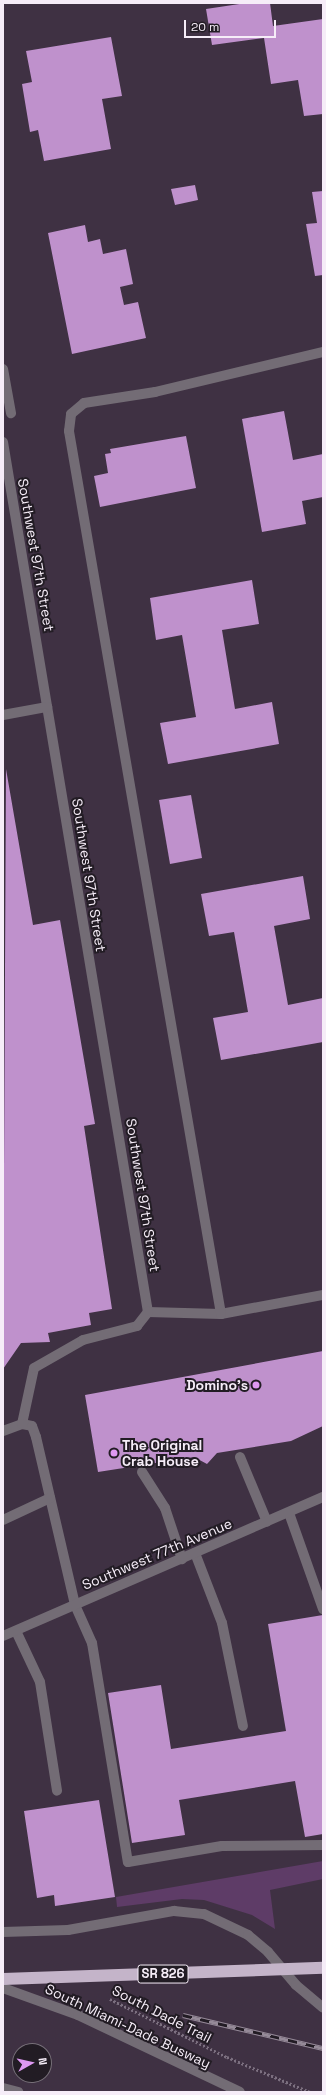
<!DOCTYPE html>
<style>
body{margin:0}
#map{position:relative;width:326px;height:2095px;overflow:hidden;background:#3f3143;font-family:"Space Grotesk",sans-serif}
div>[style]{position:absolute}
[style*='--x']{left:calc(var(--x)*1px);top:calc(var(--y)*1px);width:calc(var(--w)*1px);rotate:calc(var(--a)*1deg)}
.green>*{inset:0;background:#5e3c67}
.building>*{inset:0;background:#bf91cc}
.path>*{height:2.5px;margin-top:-1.25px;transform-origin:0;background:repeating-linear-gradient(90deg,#7c7080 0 2px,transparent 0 4px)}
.service>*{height:10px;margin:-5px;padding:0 5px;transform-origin:5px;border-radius:5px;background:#736c75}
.minor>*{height:10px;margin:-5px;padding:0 5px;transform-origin:5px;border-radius:5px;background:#736c75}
.tertiary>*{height:10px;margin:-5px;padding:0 5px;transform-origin:5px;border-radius:5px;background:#736c75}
.rail>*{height:4.5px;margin-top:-2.25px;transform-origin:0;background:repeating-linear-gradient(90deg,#221c24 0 9px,#958a98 0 18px);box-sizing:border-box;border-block:1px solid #958a98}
.motorway-bridge>*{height:12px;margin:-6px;padding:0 6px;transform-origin:6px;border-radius:6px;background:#c4b4c9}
.dots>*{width:11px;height:11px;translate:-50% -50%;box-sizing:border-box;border:2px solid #221c24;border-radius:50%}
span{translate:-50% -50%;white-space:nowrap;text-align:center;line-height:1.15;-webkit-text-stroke:4px #221c24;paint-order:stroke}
.shield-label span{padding:1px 3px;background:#221c24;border:1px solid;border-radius:3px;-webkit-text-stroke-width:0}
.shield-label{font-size:13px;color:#f6edf8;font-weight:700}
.street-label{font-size:14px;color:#f6edf8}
.poi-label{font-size:14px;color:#f6edf8;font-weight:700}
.right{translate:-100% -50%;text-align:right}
.left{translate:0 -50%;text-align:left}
.frame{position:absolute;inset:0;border:4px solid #f6edf8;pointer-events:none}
.north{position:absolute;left:12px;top:2043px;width:40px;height:40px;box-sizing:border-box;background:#221c24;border:1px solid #777079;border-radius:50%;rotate:82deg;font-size:11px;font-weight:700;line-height:16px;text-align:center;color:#f6edf8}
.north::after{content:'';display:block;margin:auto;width:14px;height:18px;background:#de98f2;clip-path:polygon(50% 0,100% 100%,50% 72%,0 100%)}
.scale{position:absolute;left:184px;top:20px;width:92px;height:18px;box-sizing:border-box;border:2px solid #f6edf8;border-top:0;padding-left:5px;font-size:12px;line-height:14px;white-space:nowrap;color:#f6edf8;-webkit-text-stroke:3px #221c24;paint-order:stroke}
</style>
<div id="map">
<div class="green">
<div style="clip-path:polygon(323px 1861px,323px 1879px,270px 1890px,275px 1929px,252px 1915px,204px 1900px,182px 1899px,117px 1907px,116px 1897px)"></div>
</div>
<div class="building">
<div style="clip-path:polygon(246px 3px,270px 3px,273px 26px,323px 19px,323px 114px,304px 116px,298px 80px,271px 84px,264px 38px,212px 45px,206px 9px)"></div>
<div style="clip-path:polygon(111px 37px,122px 96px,102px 99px,111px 149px,44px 161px,38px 130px,30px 132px,22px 84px,32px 82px,26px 51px)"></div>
<div style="clip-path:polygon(195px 185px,198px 200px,175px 205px,171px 189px)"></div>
<div style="clip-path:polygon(323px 191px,323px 275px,315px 276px,306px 224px,317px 223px,312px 192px)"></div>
<div style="clip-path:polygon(85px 225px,88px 242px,100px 239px,103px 254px,126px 249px,133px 284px,120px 287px,124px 305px,138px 302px,146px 338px,72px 354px,48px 233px)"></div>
<div style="clip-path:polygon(284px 411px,293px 460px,323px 454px,323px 497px,302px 501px,306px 524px,262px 532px,242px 419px)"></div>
<div style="clip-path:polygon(186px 436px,196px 488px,100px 507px,94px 476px,108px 473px,105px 454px,111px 453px,110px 449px)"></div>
<div style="clip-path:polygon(252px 580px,259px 624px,222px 630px,235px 709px,272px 702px,279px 744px,168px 764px,160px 723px,196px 717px,182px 635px,156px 640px,150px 598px)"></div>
<div style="clip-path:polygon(6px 769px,33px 925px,60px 920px,95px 1124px,84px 1126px,112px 1309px,89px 1313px,91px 1325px,48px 1333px,50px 1342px,21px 1343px,3px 1369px)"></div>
<div style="clip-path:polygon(191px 795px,202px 858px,170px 864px,159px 800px)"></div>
<div style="clip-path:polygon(303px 876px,310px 919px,274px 926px,288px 1005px,323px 998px,323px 1042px,221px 1060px,213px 1018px,248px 1012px,234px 932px,209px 936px,201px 894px)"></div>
<div style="clip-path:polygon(323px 1351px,323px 1426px,291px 1441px,217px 1453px,207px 1464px,194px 1457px,98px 1472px,85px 1395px)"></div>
<div style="clip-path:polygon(323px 1615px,323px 1834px,305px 1837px,295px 1781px,179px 1800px,185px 1835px,132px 1843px,108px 1693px,161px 1685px,171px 1749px,286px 1731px,268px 1624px)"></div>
<div style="clip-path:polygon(99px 1800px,115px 1897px,55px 1906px,54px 1895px,37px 1898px,24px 1811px)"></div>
</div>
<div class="path">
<div style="--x:110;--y:1999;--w:131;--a:26.4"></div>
<div style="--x:227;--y:2057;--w:90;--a:22.9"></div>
</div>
<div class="service">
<div style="--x:3;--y:442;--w:882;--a:80.54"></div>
<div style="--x:3;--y:715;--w:45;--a:-10.3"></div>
<div style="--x:148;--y:1312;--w:73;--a:1.6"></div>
<div style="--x:221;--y:1314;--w:104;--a:-10.6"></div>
<div style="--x:221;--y:1314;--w:896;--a:-99.77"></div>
<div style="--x:69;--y:431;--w:17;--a:-83"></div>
<div style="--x:71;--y:414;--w:17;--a:-40"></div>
<div style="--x:84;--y:403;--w:72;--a:-8.8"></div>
<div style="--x:155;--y:392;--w:173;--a:-13.4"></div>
<div style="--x:22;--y:1424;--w:57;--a:-77.9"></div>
<div style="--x:34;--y:1368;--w:56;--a:-29.7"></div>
<div style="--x:83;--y:1340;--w:56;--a:-14.5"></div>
<div style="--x:137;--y:1326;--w:18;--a:-52"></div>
<div style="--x:3;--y:1431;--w:20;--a:-20"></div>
<div style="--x:22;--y:1424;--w:10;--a:11"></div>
<div style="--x:32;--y:1426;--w:12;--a:70"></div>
<div style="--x:36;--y:1437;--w:172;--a:76.9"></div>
<div style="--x:75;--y:1605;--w:42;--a:65.9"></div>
<div style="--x:92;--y:1643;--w:222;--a:80.7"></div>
<div style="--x:128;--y:1862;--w:95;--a:-9.7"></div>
<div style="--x:222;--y:1846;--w:101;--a:-0.6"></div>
<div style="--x:240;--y:1457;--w:70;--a:67.4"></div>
<div style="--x:142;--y:1472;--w:43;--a:57.4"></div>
<div style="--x:165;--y:1508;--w:54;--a:71.6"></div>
<div style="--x:289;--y:1513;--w:102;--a:70.5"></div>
<div style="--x:3;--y:1520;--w:52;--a:-25.1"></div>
<div style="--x:195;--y:1553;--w:75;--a:68.9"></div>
<div style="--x:222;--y:1623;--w:105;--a:78.5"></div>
<div style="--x:16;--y:1631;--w:56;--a:64.8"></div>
<div style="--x:40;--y:1682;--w:110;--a:81.1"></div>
<div style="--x:3;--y:1988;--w:80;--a:19.8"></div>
<div style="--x:78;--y:2015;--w:179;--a:25.4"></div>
</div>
<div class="minor">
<div style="--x:3;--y:369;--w:45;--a:79.7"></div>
<div style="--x:3;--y:1932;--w:65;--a:-1.8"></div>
<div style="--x:68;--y:1930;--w:108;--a:-10.2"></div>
<div style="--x:174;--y:1911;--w:30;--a:6"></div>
<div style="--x:204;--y:1914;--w:49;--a:25.5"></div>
<div style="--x:248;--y:1935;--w:26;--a:40"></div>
<div style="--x:268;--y:1952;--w:43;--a:49.7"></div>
<div style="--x:296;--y:1985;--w:35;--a:40"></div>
<div style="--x:3;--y:2088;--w:16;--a:15"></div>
</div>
<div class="tertiary">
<div style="--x:3;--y:1636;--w:349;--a:-23.5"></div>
</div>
<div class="rail">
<div style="--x:183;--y:2015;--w:144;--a:13.3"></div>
</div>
<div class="motorway-bridge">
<div style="--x:3;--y:1979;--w:320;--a:-2"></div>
</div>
<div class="dots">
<div style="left:256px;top:1385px;background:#de98f2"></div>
<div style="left:114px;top:1453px;background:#de98f2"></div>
</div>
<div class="shield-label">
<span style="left:163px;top:1974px">SR 826</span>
</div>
<div class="street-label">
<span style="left:36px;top:555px;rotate:80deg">Southwest 97th Street</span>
<span style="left:89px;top:875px;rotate:81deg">Southwest 97th Street</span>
<span style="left:143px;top:1195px;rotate:81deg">Southwest 97th Street</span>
<span style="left:157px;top:1554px;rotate:-23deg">Southwest 77th Avenue</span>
<span style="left:162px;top:2014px;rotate:27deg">South Dade Trail</span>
<span style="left:128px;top:2026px;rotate:25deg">South Miami-Dade Busway</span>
</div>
<div class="poi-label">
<span class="right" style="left:248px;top:1385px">Domino's</span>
<span class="left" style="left:122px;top:1453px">The Original<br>Crab House</span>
</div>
<div class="frame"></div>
<div class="north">N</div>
<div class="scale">20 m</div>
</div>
